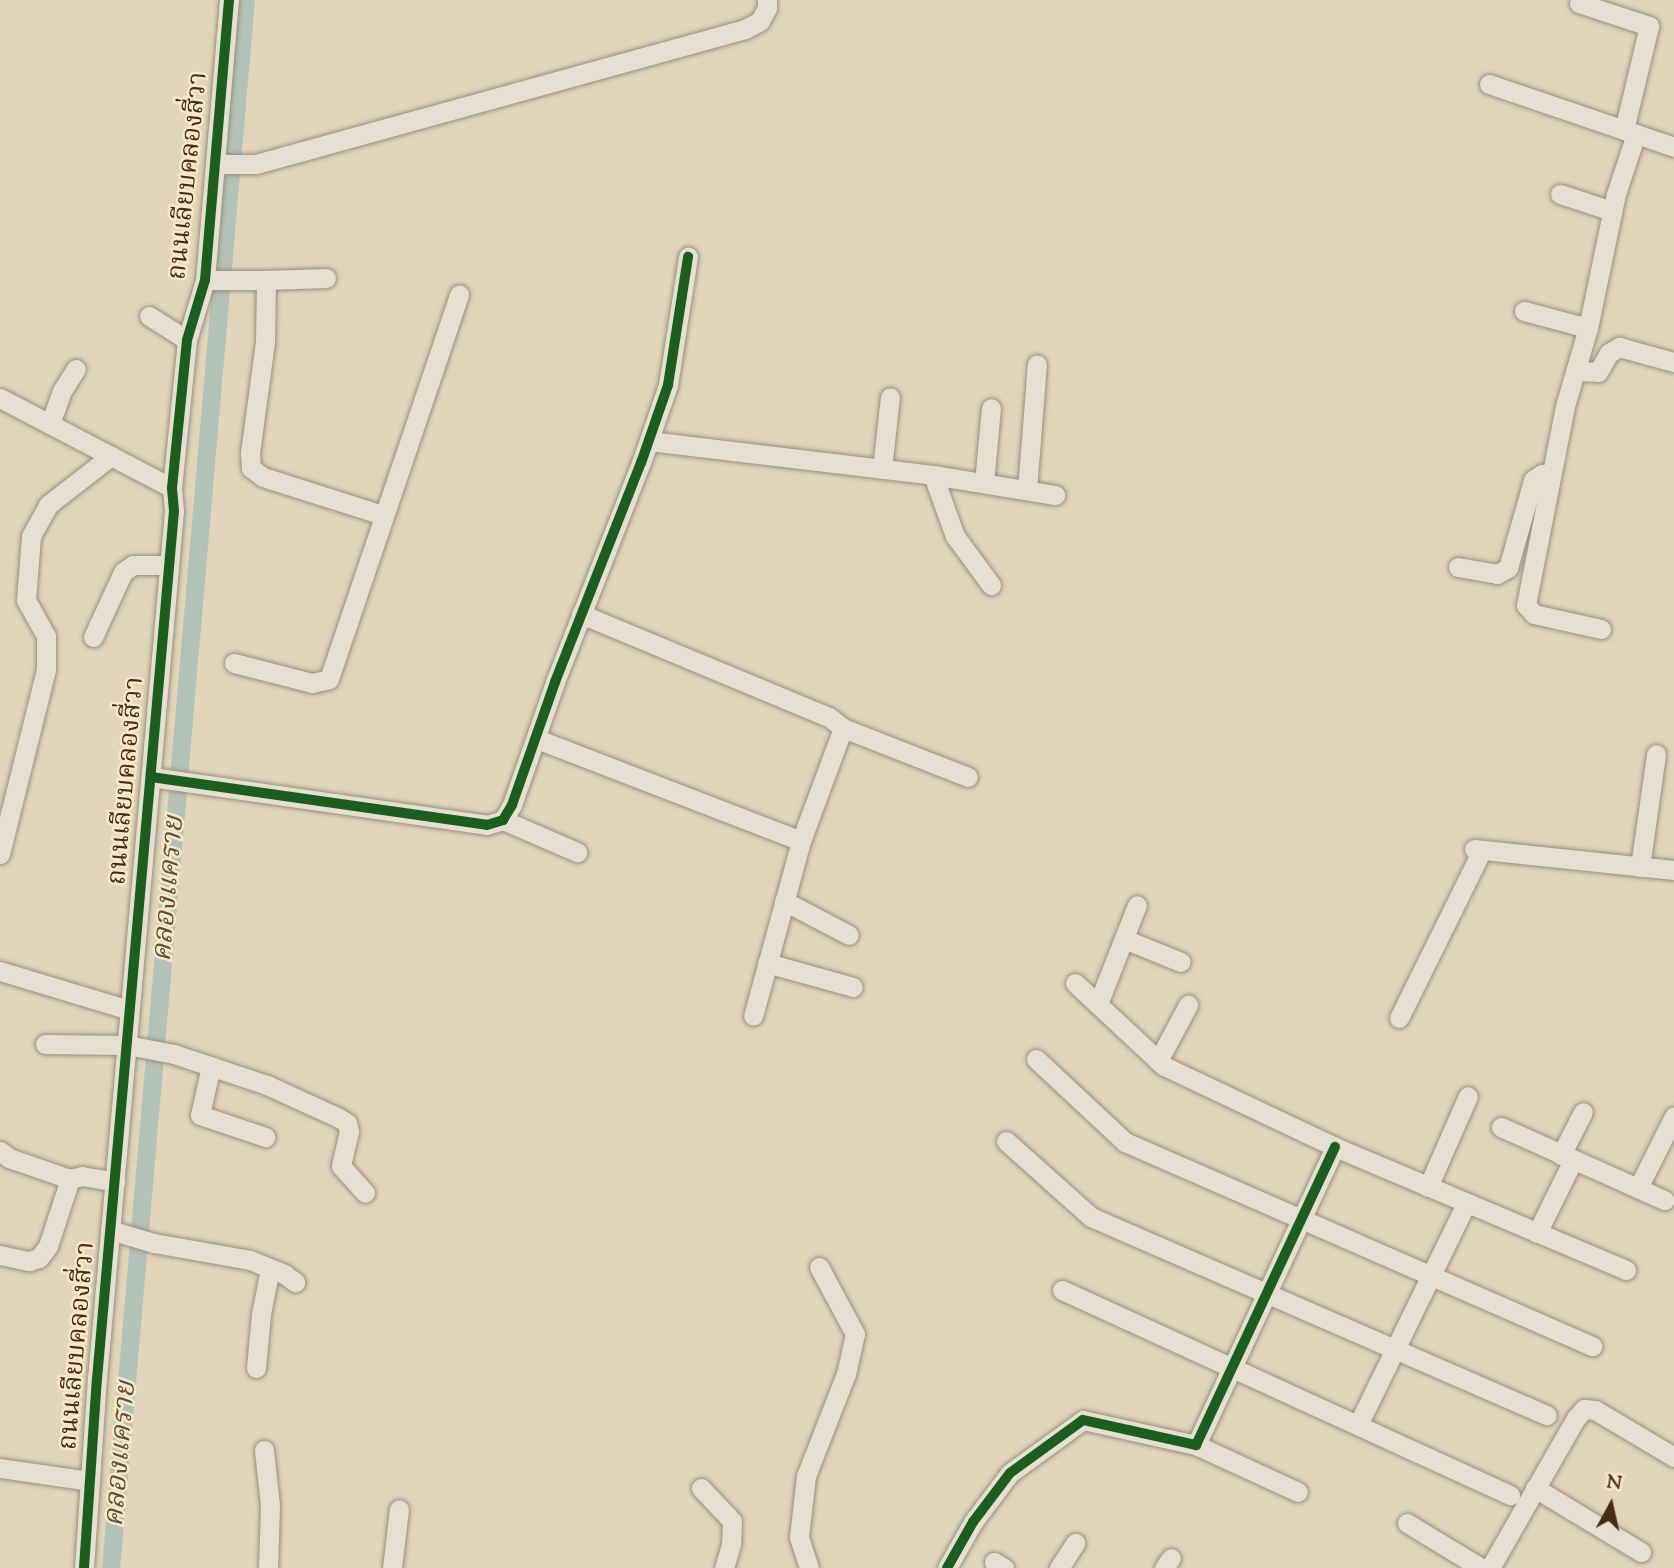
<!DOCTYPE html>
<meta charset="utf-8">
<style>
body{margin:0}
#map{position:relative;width:1674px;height:1568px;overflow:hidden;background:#e1d6bb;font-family:"Sorts Mill Goudy","Noto Serif Thai",serif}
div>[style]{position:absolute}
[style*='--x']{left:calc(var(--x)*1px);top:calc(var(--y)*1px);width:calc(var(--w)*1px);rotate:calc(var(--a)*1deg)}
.canal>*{height:18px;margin:-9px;padding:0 9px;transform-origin:9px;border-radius:9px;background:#b3c2b7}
.roads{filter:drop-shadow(0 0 2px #998f7d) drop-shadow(0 0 2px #998f7d)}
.minor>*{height:19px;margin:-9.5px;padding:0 9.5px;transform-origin:9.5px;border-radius:9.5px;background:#e6e0d3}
.cycleway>*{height:10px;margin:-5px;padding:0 5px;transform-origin:5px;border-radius:5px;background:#1b5e20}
span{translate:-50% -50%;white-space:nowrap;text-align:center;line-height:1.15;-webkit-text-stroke:5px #f6e8c8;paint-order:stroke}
.street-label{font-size:26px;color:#462b10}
.water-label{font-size:28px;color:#5c4e39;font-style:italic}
.north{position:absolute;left:1576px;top:1470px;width:70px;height:70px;-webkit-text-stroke:5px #f6e8c8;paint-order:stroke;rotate:8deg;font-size:19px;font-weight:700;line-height:28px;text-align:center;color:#462b10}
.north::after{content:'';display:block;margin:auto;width:24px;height:32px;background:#462b10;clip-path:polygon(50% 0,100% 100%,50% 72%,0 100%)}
</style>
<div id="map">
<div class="canal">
<div style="--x:111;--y:1568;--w:1574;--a:-85.08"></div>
</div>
<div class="roads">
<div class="minor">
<div style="--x:1579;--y:3;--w:74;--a:18.2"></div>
<div style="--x:1649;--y:26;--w:107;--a:103.5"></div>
<div style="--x:1489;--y:84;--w:195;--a:18.8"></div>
<div style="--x:215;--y:164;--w:41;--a:0"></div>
<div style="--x:256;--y:164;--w:507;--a:-15.43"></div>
<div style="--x:745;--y:29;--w:17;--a:-28"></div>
<div style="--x:760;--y:21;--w:15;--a:-62"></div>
<div style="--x:767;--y:8;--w:8;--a:-90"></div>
<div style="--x:1560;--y:194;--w:55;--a:18.1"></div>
<div style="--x:205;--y:280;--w:61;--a:0"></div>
<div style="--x:266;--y:280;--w:62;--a:90.9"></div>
<div style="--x:265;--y:342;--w:112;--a:97.7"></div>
<div style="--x:250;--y:453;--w:15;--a:86"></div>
<div style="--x:251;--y:468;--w:15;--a:37"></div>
<div style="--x:263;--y:477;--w:126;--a:17.6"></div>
<div style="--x:266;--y:280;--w:60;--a:-1.9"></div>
<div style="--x:1524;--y:311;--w:66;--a:14.9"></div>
<div style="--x:149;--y:316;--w:45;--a:32.3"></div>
<div style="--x:1575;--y:371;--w:23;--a:2"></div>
<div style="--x:1598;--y:372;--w:22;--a:-60"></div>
<div style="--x:1609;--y:353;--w:12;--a:-31"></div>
<div style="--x:1619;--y:347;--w:57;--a:15.3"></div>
<div style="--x:0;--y:398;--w:194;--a:27.6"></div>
<div style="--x:50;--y:424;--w:35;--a:-70"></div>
<div style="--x:62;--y:391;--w:26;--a:-58"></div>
<div style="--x:649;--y:441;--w:286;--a:6.8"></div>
<div style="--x:933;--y:475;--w:124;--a:9.3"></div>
<div style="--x:882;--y:469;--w:72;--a:-83.7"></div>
<div style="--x:933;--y:475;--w:65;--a:70.2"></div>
<div style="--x:955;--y:536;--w:61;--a:53.7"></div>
<div style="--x:984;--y:483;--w:75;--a:-84.7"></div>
<div style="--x:1027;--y:490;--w:126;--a:-85.5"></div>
<div style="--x:1458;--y:567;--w:40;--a:10"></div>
<div style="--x:1497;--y:574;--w:13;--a:-29"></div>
<div style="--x:1508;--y:568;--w:91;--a:-74.1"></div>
<div style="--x:1533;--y:480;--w:11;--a:-34"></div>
<div style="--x:1542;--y:474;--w:9;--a:13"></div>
<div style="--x:581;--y:614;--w:269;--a:22.6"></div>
<div style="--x:829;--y:717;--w:18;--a:38"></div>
<div style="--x:843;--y:728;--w:121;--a:110.4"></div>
<div style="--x:801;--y:841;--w:181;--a:105.3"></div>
<div style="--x:1601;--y:629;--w:69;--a:-167.4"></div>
<div style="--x:1534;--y:614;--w:12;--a:-132"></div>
<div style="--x:1526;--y:605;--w:203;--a:-78.9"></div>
<div style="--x:1565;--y:406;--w:81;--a:-73.6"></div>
<div style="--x:1588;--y:328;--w:137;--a:-78.2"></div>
<div style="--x:1616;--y:194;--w:63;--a:-71.6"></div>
<div style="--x:93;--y:637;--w:72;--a:-65.2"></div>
<div style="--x:123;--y:572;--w:12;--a:-35"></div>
<div style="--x:133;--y:565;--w:36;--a:0"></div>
<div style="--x:234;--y:663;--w:81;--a:14.4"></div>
<div style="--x:312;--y:683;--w:17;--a:-13"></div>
<div style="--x:329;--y:679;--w:406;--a:-71.3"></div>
<div style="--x:843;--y:728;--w:134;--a:21.4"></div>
<div style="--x:537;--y:739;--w:283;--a:21.1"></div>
<div style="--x:151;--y:777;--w:339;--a:8.1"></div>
<div style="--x:487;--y:825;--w:17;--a:-17"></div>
<div style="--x:503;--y:820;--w:17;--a:-59"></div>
<div style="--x:512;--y:805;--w:130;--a:-70.7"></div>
<div style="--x:555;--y:682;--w:235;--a:-68.6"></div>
<div style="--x:641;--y:463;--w:83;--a:-70.9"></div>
<div style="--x:668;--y:385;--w:130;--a:-81.1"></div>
<div style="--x:503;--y:820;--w:81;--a:23.4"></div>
<div style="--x:1474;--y:849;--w:201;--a:6"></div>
<div style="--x:0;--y:854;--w:191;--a:-76"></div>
<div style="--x:46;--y:669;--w:33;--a:-90"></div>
<div style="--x:46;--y:636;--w:41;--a:-119.1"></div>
<div style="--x:26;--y:600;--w:64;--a:-85.5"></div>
<div style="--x:31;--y:536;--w:35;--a:-61"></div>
<div style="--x:48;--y:505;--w:80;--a:-37.9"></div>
<div style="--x:1640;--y:867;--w:114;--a:-81.9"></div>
<div style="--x:784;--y:901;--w:73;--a:27.6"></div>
<div style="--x:1124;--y:939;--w:61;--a:22"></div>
<div style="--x:767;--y:963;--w:89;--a:15.6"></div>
<div style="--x:0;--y:971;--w:135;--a:16.8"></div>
<div style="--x:1075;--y:983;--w:122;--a:43"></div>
<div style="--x:1164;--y:1066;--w:189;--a:25.3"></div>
<div style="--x:1335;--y:1147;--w:316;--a:22.9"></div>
<div style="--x:1098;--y:1004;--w:106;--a:-68.5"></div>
<div style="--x:1399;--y:1018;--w:187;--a:-63.7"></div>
<div style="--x:45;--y:1044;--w:82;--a:0.7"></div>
<div style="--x:127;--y:1045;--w:48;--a:10.8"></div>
<div style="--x:174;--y:1054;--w:98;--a:18.4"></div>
<div style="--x:267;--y:1085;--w:79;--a:24.6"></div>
<div style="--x:339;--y:1118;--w:9;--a:32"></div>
<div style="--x:347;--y:1123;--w:8;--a:76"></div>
<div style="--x:349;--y:1131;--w:36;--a:103"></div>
<div style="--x:341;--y:1166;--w:36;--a:48"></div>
<div style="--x:1036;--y:1059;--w:122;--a:43"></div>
<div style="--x:1125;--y:1142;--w:510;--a:23.6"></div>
<div style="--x:1158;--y:1061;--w:64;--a:-61.8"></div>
<div style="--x:211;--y:1066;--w:50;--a:102.7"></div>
<div style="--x:200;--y:1115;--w:69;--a:18.7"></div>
<div style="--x:1501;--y:1127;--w:179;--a:24.1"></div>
<div style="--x:1006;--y:1141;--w:114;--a:41.8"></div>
<div style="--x:1091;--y:1217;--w:497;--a:23.5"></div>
<div style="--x:0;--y:1151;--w:11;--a:38"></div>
<div style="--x:9;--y:1158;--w:65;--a:19"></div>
<div style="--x:1561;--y:1155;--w:48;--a:-62.9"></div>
<div style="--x:1428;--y:1187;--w:99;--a:-66.3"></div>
<div style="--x:1638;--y:1188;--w:80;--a:-63.4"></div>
<div style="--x:110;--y:1230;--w:46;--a:16.5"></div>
<div style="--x:154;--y:1243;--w:97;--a:10"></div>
<div style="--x:250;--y:1260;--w:37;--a:22"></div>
<div style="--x:284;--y:1274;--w:14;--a:36"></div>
<div style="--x:1537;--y:1233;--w:81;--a:-63.7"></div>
<div style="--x:0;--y:1255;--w:30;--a:12"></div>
<div style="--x:29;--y:1261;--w:10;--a:-17"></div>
<div style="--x:39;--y:1258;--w:15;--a:-53"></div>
<div style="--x:48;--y:1246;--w:71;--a:-71.8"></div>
<div style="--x:70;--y:1179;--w:12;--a:-14"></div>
<div style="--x:82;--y:1176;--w:34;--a:10"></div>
<div style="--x:1062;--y:1290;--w:493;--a:24.6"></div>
<div style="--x:256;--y:1368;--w:54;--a:-84.7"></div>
<div style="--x:261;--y:1314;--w:46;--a:-78.7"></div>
<div style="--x:1358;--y:1425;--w:246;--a:-64"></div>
<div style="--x:1196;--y:1445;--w:112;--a:24.7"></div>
<div style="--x:264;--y:1450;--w:55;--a:83.8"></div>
<div style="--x:270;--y:1505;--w:63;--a:91.8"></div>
<div style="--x:0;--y:1468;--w:91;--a:8.2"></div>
<div style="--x:701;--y:1488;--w:45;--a:46.8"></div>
<div style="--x:732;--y:1521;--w:23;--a:92"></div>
<div style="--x:731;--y:1544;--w:25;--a:106"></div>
<div style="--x:1535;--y:1488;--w:124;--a:31.1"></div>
<div style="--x:1407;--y:1523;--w:87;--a:31.3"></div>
<div style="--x:994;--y:1562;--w:12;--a:31"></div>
<div style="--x:84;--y:1568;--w:189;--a:-86.1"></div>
<div style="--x:97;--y:1379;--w:871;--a:-84.93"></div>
<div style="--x:174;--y:511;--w:23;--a:-95"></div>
<div style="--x:172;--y:488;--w:149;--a:-84.2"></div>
<div style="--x:187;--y:340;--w:63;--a:-73.3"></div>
<div style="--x:205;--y:280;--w:281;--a:-85.1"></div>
<div style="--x:392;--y:1568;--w:59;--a:-83.2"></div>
<div style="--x:809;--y:1568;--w:33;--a:-108"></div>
<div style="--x:799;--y:1537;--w:61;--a:-83.5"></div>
<div style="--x:806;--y:1476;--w:110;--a:-68.6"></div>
<div style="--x:846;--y:1374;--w:41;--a:-77.3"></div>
<div style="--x:855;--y:1334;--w:76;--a:-118.2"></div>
<div style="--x:947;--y:1568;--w:53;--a:-60.5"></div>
<div style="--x:973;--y:1522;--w:61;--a:-52.9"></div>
<div style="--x:1010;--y:1473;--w:90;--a:-36"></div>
<div style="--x:1083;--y:1420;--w:116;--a:12.5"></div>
<div style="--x:1196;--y:1445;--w:329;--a:-65"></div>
<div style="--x:1059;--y:1568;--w:30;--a:-57"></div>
<div style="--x:1164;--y:1568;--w:12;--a:-55"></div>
<div style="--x:1490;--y:1568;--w:173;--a:-60.2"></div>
<div style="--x:1576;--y:1418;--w:12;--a:-48"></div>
<div style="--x:1584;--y:1409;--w:11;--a:5"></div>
<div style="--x:1595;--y:1410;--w:92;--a:30.7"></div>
</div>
</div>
<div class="cycleway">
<div style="--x:151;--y:777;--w:339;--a:8.1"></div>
<div style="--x:487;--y:825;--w:17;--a:-17"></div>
<div style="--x:503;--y:820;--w:17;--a:-59"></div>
<div style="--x:512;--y:805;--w:130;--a:-70.7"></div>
<div style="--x:555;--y:682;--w:235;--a:-68.6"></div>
<div style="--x:641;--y:463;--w:83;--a:-70.9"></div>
<div style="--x:668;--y:385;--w:130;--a:-81.1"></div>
<div style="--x:84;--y:1568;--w:189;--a:-86.1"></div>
<div style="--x:97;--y:1379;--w:871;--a:-84.93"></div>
<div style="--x:174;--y:511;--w:23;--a:-95"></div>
<div style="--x:172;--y:488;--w:149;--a:-84.2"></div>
<div style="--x:187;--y:340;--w:63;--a:-73.3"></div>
<div style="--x:205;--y:280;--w:281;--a:-85.1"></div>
<div style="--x:947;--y:1568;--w:53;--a:-60.5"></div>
<div style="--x:973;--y:1522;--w:61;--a:-52.9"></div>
<div style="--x:1010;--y:1473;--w:90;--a:-36"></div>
<div style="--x:1083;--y:1420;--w:116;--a:12.5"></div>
<div style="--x:1196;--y:1445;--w:329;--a:-65"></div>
</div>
<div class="street-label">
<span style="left:189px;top:176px;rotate:-84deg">ถนนเลียบคลองสี่วา</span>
<span style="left:127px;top:781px;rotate:-85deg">ถนนเลียบคลองสี่วา</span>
<span style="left:78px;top:1346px;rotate:-85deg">ถนนเลียบคลองสี่วา</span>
</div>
<div class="water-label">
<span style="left:169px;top:889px;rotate:-85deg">คลองเเคราย</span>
<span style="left:121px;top:1454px;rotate:-85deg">คลองเเคราย</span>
</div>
<div class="north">N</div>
</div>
